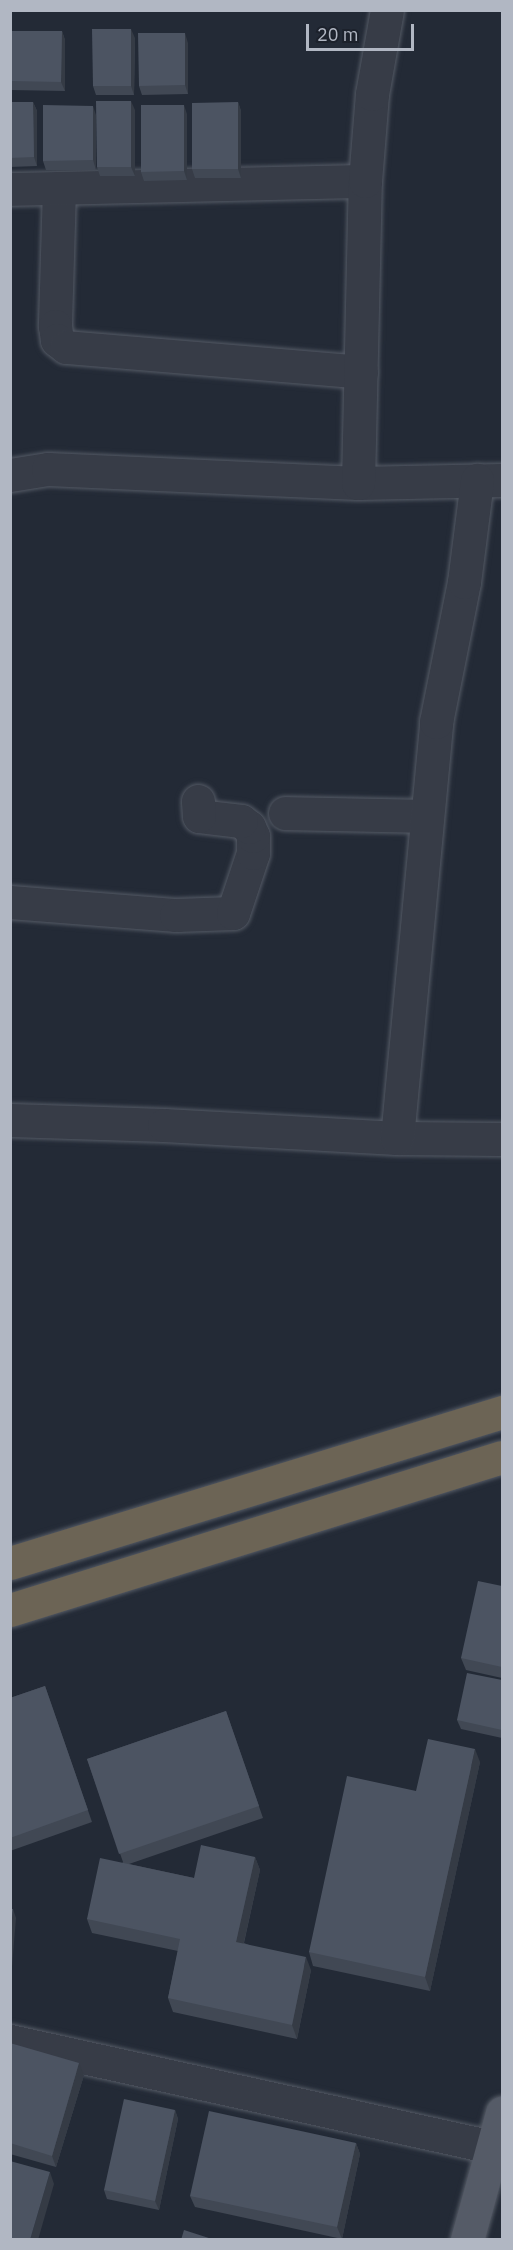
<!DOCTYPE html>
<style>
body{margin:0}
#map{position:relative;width:513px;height:2250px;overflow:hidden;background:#232a36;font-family:"IBM Plex Sans",sans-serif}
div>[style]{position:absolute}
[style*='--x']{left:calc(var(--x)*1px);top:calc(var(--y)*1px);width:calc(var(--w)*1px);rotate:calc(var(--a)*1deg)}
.roads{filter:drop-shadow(0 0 2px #545a65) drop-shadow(0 0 2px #545a65)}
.minor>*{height:33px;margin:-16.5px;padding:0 16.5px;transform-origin:16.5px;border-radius:16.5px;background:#373c47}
.major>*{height:33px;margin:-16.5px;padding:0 16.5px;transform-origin:16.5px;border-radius:16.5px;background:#555b67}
.highway>*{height:33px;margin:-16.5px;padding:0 16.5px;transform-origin:16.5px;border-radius:16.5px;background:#6c6455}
.wall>*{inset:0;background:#414854}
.shaded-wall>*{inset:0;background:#353b45}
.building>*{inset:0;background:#4c5462}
span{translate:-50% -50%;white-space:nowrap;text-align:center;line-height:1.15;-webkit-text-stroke:6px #1c212b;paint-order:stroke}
.frame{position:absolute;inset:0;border:12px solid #b1b7c3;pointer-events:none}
.scale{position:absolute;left:306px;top:24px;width:108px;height:27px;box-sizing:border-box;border:3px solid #b1b7c3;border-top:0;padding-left:8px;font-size:18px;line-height:21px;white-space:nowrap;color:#b1b7c3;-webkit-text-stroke:4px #1c212b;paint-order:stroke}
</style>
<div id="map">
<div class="roads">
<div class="minor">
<div style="--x:59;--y:188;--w:138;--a:91.7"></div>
<div style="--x:55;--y:326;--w:14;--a:82"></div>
<div style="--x:57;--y:340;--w:11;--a:38"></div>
<div style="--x:66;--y:347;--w:296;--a:4.8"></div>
<div style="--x:10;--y:189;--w:355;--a:-1.3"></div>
<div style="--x:10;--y:475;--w:38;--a:-9"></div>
<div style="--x:48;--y:469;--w:310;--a:2.6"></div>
<div style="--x:358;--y:483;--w:144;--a:-1.2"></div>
<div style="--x:358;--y:483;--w:302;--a:-88.7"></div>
<div style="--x:365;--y:181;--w:87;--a:-85.4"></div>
<div style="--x:372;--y:94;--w:85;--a:-79.9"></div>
<div style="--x:285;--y:813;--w:141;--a:1.2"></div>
<div style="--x:10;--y:902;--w:167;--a:4.5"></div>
<div style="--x:176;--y:915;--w:57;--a:-2"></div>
<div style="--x:233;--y:913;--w:63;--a:-71.6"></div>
<div style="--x:253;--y:853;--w:17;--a:-90"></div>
<div style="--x:253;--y:836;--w:10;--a:-114"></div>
<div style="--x:249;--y:827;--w:10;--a:-143"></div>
<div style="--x:241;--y:821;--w:42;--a:-173.2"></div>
<div style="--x:199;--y:816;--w:15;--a:-94"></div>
<div style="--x:10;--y:1120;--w:154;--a:1.9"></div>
<div style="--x:164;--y:1125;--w:233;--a:3.2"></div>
<div style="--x:397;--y:1138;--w:105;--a:0.5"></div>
<div style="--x:397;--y:1138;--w:418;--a:-84.6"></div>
<div style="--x:436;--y:722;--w:143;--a:-78.7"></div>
<div style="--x:464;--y:582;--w:103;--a:-82.7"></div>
<div style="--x:10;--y:2041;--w:495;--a:12.4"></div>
</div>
<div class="major">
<div style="--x:467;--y:2240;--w:132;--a:-74.6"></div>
</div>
<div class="highway">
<div style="--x:10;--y:1563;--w:515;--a:-17.06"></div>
<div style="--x:10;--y:1610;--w:515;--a:-17.27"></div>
</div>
</div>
<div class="wall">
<div style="clip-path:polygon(10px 31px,62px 31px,65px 40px,65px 91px,10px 90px)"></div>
<div style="clip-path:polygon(135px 38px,134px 95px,96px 95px,93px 86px)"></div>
<div style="clip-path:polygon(188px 43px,188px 94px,142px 95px,139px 86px)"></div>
<div style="clip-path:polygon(10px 102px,33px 102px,37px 111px,37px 166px,10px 167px)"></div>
<div style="clip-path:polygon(238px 102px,241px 111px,241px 178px,195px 178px,192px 169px)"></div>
<div style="clip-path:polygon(93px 106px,96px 170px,46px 170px,43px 161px)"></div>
<div style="clip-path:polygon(135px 110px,135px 176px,100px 176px,97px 167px)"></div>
<div style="clip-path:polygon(187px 114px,187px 180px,144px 181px,141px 172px)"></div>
<div style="clip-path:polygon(502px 1586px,502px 1678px,466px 1670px,461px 1658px)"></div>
<div style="clip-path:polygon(502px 1680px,502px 1738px,461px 1729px,457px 1720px)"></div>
<div style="clip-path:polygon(45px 1686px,92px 1822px,10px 1851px,10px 1698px)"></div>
<div style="clip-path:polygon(226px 1711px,263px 1818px,129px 1864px,194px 1878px,255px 1857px,260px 1870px,244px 1943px,311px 1970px,297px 2039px,173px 2012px,168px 1998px,178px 1951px,92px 1933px,87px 1919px,123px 1862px,87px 1759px)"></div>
<div style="clip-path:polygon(480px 1762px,430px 1991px,313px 1966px,309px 1952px,416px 1791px)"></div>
<div style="clip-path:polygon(10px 2043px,84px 2075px,56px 2167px,10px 2154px)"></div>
<div style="clip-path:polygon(175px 2110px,178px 2119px,159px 2210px,107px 2199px,104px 2190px)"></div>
<div style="clip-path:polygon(356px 2143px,360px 2154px,342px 2239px,195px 2207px,190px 2196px)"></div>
</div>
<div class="shaded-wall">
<div style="clip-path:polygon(131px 29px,135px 38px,134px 95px,131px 86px)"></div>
<div style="clip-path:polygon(62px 31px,65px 40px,65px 91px,61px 82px)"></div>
<div style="clip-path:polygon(185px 33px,188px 43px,188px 94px,185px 85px)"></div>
<div style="clip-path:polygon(131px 101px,135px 110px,135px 176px,131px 167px)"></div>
<div style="clip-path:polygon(33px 102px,37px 111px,37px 166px,34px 157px)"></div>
<div style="clip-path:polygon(238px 102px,241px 111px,241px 178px,238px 169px)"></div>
<div style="clip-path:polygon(184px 105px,187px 114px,187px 180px,184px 171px)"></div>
<div style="clip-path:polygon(93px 106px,96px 115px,96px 170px,93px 160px)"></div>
<div style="clip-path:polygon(475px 1749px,480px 1762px,430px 1991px,425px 1977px)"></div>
<div style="clip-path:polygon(255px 1857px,260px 1870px,241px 1955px,236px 1942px)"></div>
<div style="clip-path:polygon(13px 1909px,16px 1918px,10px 1991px,10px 1938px)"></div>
<div style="clip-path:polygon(306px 1957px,311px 1970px,297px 2039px,292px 2025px)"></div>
<div style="clip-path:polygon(79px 2063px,84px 2075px,56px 2167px,52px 2156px)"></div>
<div style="clip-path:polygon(175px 2110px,178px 2119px,159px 2210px,155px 2201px)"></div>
<div style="clip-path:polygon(356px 2143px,360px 2154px,342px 2239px,337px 2227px)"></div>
<div style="clip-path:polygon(50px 2172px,54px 2184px,38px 2240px,30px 2240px)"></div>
</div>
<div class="building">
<div style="clip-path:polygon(92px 29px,131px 29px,131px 86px,93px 86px)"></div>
<div style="clip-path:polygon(10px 31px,62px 31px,61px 82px,10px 81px)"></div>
<div style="clip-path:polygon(138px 33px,185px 33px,185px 85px,139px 86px)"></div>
<div style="clip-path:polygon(96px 101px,131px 101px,131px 167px,97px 167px)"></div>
<div style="clip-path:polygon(10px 102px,33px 102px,34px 157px,10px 158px)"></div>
<div style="clip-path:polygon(238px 102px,238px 169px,192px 169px,192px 103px)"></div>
<div style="clip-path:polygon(43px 105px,93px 106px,93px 160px,43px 161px)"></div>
<div style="clip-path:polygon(141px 105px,184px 105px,184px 171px,141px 172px)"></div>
<div style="clip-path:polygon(478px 1581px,502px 1586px,502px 1667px,461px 1658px)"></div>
<div style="clip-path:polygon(467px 1673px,502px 1680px,502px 1730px,457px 1720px)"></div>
<div style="clip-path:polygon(45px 1686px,88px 1810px,10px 1838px,10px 1698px)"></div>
<div style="clip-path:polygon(226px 1711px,259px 1806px,119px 1854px,87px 1759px)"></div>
<div style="clip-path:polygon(428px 1739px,475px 1749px,425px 1977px,309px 1952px,347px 1776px,416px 1791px)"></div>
<div style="clip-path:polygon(201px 1845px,255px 1857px,236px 1942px,306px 1957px,292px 2025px,168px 1998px,180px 1939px,87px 1919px,100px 1858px,194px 1878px)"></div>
<div style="clip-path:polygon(10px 1909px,13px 1909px,10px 1938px)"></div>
<div style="clip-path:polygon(10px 2043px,79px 2063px,52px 2156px,10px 2143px)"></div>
<div style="clip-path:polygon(124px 2099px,175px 2110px,155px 2201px,104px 2190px)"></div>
<div style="clip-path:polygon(209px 2111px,356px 2143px,337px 2227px,190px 2196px)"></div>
<div style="clip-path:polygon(10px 2161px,50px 2172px,30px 2240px,10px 2240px)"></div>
<div style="clip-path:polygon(184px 2230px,215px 2240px,181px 2240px)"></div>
</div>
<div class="frame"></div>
<div class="scale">20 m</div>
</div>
